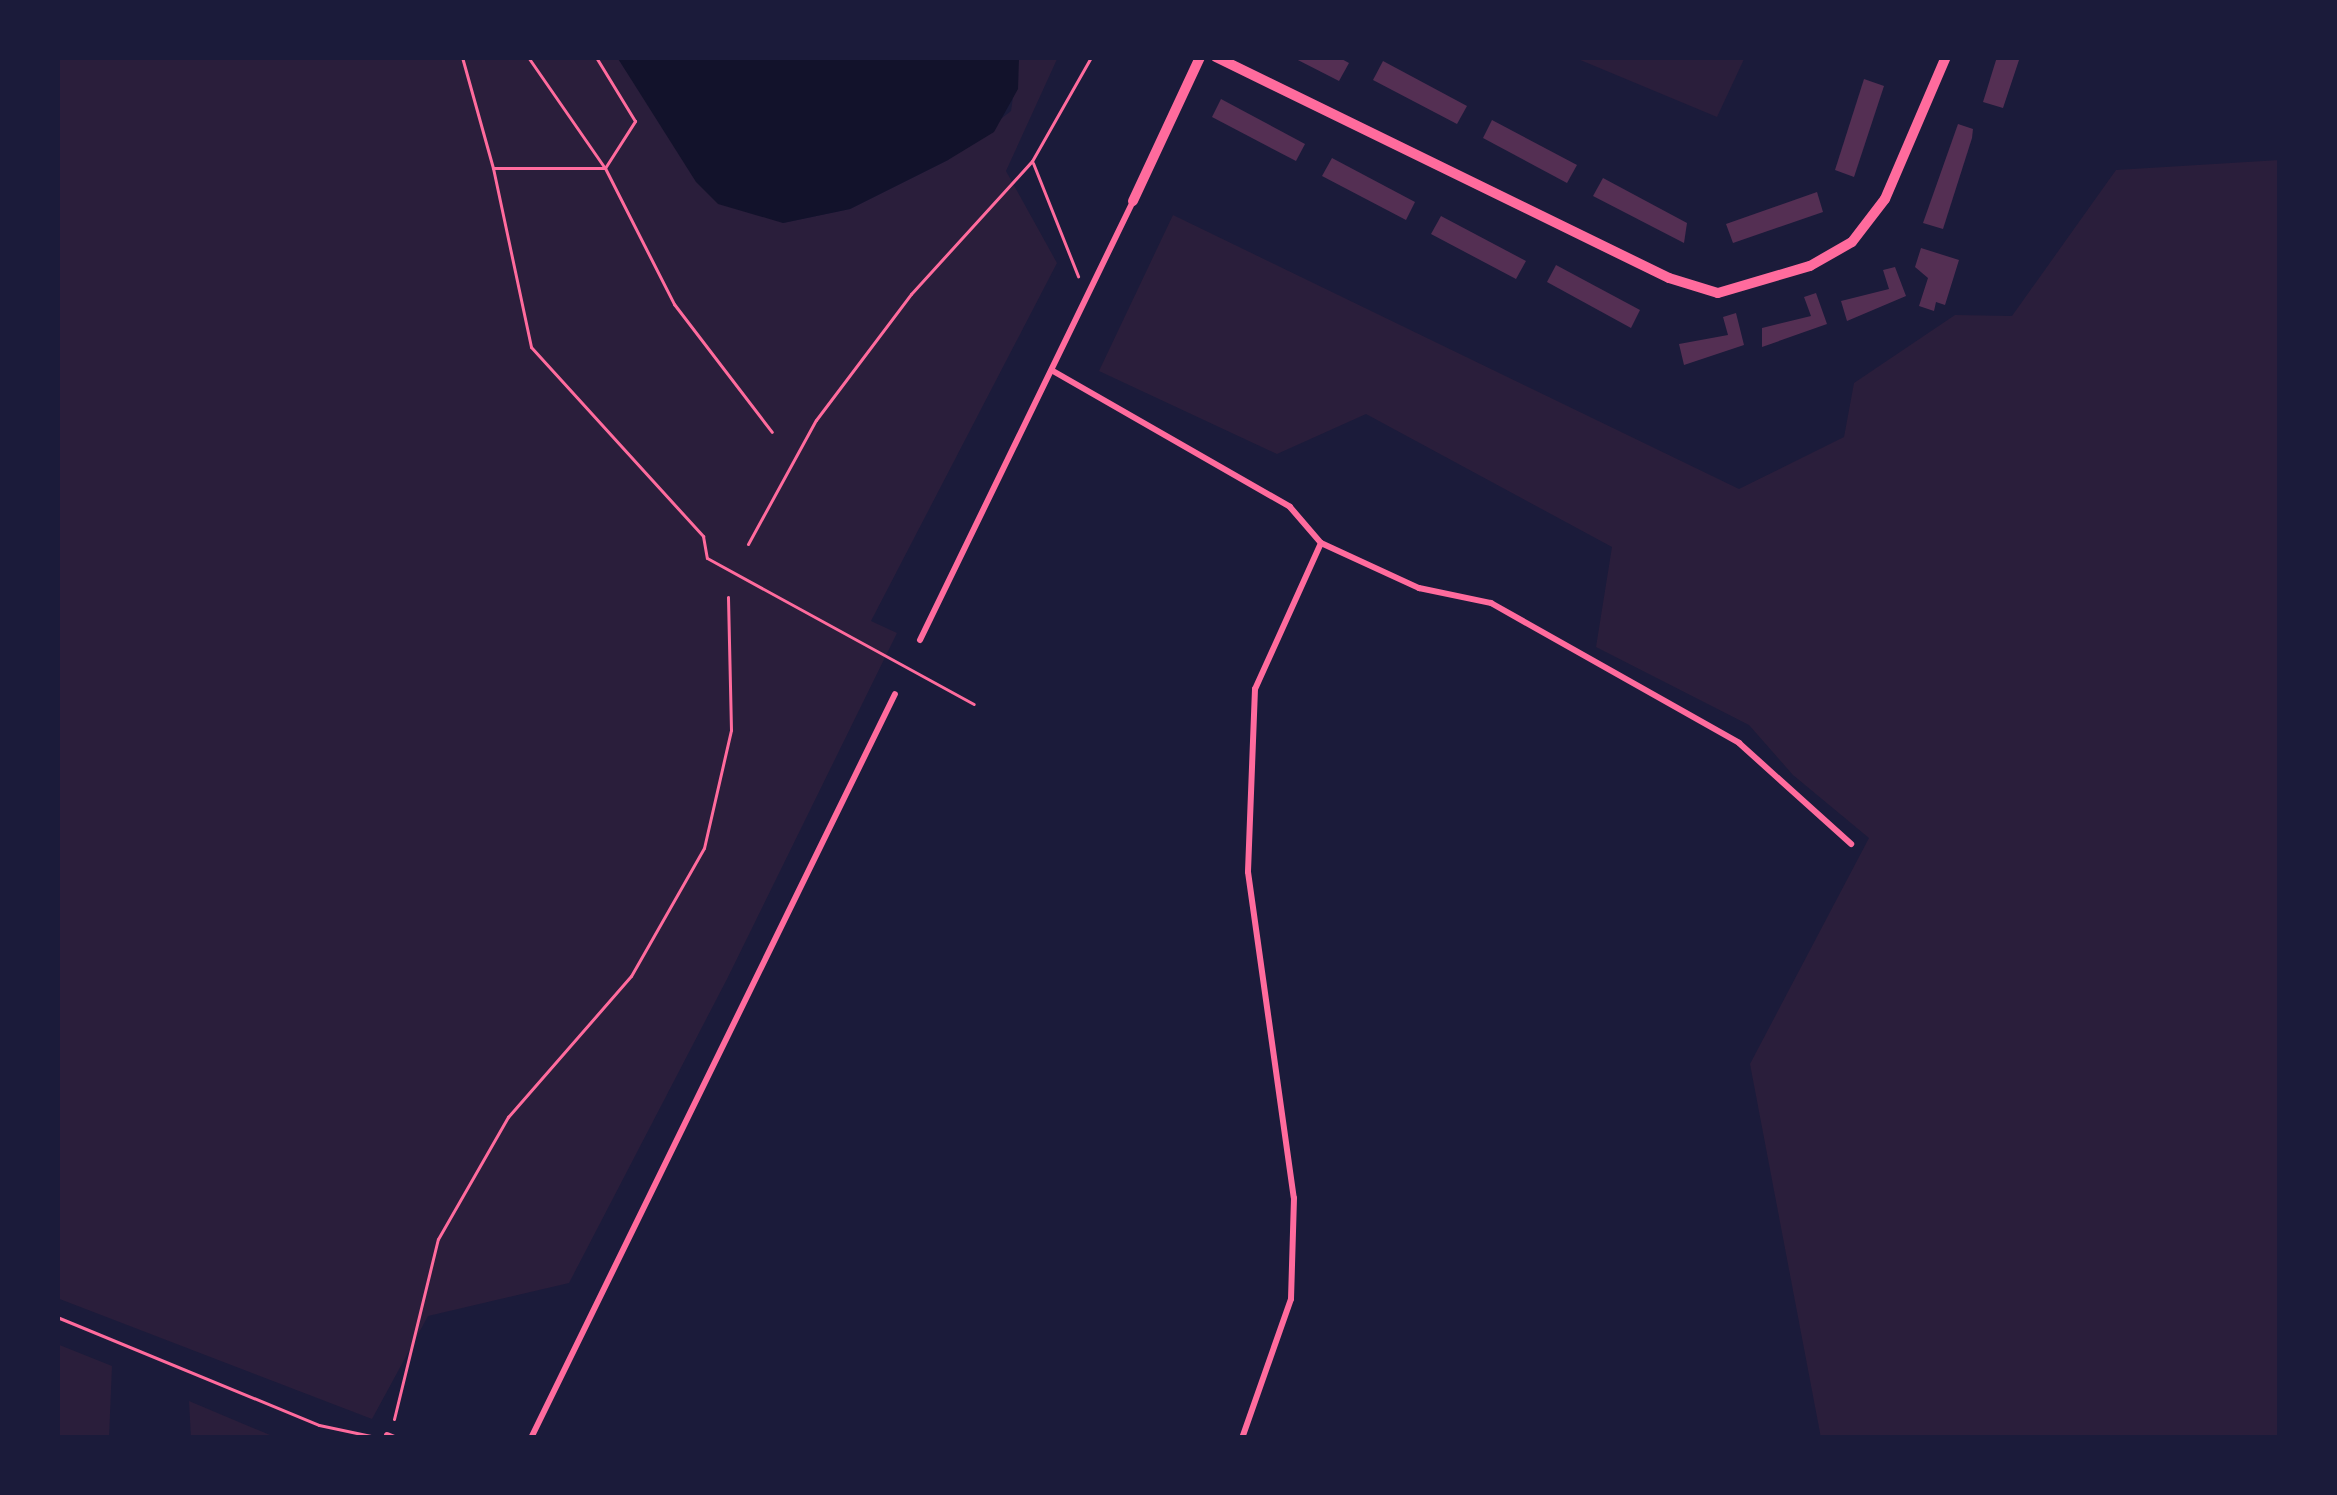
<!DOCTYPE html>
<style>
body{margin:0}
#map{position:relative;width:2337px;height:1495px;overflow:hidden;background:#1b1b3a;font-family:Mulish,sans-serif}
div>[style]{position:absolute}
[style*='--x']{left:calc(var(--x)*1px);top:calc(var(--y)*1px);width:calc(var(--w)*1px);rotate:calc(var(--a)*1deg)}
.green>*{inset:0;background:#2a1e3b}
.water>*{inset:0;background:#12122b}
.building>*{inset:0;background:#542f53}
.path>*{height:3px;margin:-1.5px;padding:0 1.5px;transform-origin:1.5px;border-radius:1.5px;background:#ff6b9d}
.service>*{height:6px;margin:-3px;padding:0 3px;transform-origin:3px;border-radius:3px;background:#ff6b9d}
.minor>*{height:10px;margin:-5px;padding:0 5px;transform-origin:5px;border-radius:5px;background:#ff6b9d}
span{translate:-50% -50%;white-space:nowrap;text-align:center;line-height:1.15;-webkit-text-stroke:12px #1b1b3a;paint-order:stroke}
.frame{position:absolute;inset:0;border:60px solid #1b1b3a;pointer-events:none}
</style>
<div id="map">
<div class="green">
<div style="clip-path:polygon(57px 57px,617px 57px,652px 110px,783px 223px,850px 209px,948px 160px,1011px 111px,1019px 57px,1058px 57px,1006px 171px,1057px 263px,871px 621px,897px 633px,727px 979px,569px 1283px,428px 1316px,372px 1419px,57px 1298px)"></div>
<div style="clip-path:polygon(1573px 57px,1745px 57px,1717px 117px)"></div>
<div style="clip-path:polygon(2280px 160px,2280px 1438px,1821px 1438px,1750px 1064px,1869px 838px,1793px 775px,1749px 725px,1596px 647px,1612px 547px,1366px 414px,1277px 454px,1099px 371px,1173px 215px,1739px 489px,1844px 437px,1854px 383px,1955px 315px,2012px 316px,2116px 170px)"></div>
<div style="clip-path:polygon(57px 1344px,112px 1366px,109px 1438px,57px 1438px)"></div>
<div style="clip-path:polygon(189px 1401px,277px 1438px,191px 1438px)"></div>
</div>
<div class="water">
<div style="clip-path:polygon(617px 57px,1019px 57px,1018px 89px,994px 132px,948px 160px,850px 209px,783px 223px,718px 204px,696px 182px)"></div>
</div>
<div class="building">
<div style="clip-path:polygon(1292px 57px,1338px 57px,1349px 63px,1339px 81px)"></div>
<div style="clip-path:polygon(1997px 57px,2020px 57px,2003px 108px,1983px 102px)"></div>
<div style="clip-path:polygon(1383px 61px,1467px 106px,1457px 124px,1373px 80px)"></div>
<div style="clip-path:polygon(1864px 79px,1884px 86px,1854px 177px,1835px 170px)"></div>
<div style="clip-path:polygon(1221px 99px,1305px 144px,1296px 161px,1212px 117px)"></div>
<div style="clip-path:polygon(1492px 120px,1577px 165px,1567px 183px,1483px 138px)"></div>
<div style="clip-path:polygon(1958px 124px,1973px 129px,1972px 138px,1943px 229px,1923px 223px)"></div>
<div style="clip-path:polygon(1332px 158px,1415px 202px,1406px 220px,1322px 176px)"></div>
<div style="clip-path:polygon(1603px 178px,1687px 223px,1684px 243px,1593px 196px)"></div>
<div style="clip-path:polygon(1817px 192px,1823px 212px,1733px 243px,1726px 224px)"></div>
<div style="clip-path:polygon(1441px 216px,1526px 261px,1516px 279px,1431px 234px)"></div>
<div style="clip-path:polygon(1921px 248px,1959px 260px,1945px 305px,1936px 302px,1934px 311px,1919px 306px,1928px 278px,1915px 267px)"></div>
<div style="clip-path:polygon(1556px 265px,1640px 310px,1631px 328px,1547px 282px)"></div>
<div style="clip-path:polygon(1895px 267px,1906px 296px,1847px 321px,1841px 301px,1889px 289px,1883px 270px)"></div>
<div style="clip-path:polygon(1816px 293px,1827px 324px,1762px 347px,1762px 328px,1811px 316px,1804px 297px)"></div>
<div style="clip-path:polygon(1736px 313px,1744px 345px,1684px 365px,1679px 344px,1728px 335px,1723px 317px)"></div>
</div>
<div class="path">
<div style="--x:462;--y:57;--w:115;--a:74.4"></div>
<div style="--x:493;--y:168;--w:112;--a:0"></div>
<div style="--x:605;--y:168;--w:153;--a:63.1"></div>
<div style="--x:674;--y:304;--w:161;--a:52.6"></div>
<div style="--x:528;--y:57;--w:135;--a:55.3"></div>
<div style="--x:605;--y:168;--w:56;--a:-57.4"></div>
<div style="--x:635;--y:121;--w:75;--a:-121.4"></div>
<div style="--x:1033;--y:163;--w:122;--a:68.3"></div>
<div style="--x:493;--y:168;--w:183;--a:78"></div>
<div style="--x:531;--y:347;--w:256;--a:47.7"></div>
<div style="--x:703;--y:536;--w:22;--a:80"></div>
<div style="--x:707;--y:558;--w:304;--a:28.7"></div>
<div style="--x:748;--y:544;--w:141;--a:-61.3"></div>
<div style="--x:816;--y:420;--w:158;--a:-53"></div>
<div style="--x:911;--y:294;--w:180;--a:-47.7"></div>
<div style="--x:1032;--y:161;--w:120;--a:-60.4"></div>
<div style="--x:57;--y:1317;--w:283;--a:22.4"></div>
<div style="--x:319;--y:1425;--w:53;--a:11.9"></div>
<div style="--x:394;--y:1419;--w:185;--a:-76.3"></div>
<div style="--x:438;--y:1239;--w:141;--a:-60.2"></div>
<div style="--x:508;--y:1117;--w:187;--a:-48.9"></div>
<div style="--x:631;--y:976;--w:147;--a:-60.3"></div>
<div style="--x:704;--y:848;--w:121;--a:-77.1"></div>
<div style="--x:731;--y:730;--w:133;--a:-91.3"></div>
</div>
<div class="service">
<div style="--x:1053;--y:371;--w:273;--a:29.8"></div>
<div style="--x:1290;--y:507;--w:48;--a:49.3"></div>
<div style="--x:1321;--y:543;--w:160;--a:114.3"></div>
<div style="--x:1255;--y:689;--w:183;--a:92.2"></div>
<div style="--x:1248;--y:872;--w:329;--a:82"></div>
<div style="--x:1294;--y:1198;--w:101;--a:91.7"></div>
<div style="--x:1291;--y:1299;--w:147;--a:109.4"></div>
<div style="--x:1321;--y:543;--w:108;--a:24.7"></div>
<div style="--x:1419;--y:588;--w:74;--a:11.8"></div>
<div style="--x:1491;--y:603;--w:285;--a:29.4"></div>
<div style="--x:1739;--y:743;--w:151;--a:42"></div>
<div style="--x:920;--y:640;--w:488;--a:-64.1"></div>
<div style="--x:387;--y:1435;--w:8;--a:23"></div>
<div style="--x:531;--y:1438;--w:828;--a:-63.93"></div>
</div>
<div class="minor">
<div style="--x:1216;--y:57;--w:504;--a:26.01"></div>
<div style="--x:1669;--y:278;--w:51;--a:17"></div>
<div style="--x:1718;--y:293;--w:96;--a:-16.4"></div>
<div style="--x:1810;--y:266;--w:48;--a:-29.7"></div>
<div style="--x:1852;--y:242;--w:54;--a:-52.5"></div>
<div style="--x:1885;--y:199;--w:155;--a:-66.8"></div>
<div style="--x:1133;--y:201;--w:159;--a:-65"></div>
</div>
<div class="frame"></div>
</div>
